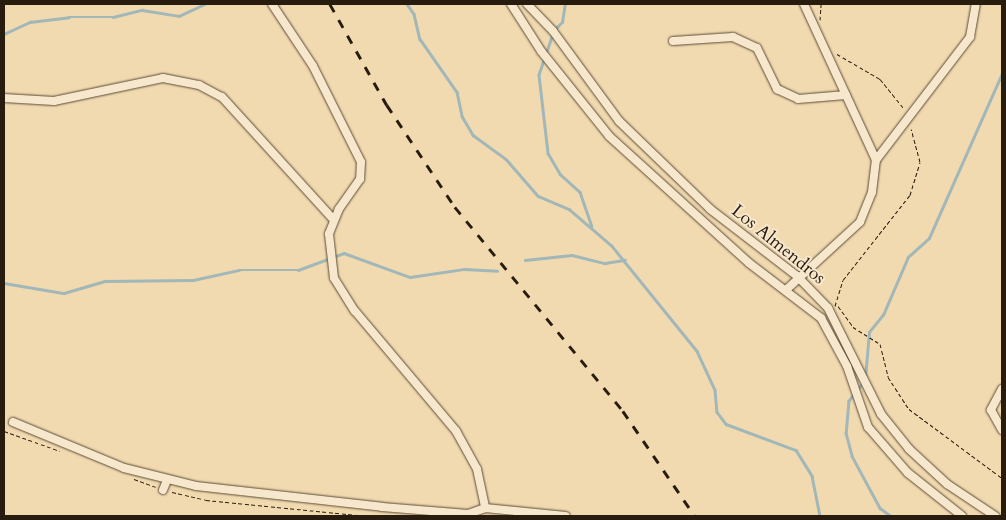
<!DOCTYPE html>
<style>
body{margin:0}
#map{position:relative;width:1006px;height:520px;overflow:hidden;background:#f2dab0;font-family:Cardo,serif}
div>[style]{position:absolute}
[style*='--x']{left:calc(var(--x)*1px);top:calc(var(--y)*1px);width:calc(var(--w)*1px);rotate:calc(var(--a)*1deg)}
.stream>*{height:2.5px;margin:-1.25px;padding:0 1.25px;transform-origin:1.25px;border-radius:1.25px;background:#a2b7b8}
.path>*{height:1px;margin-top:-0.5px;transform-origin:0;background:repeating-linear-gradient(90deg,#281c0f 0 4px,transparent 0 6.5px)}
.roads{filter:drop-shadow(0 0 1px #5a4c37) drop-shadow(0 0 1px #5a4c37)}
.street>*{height:8px;margin:-4px;padding:0 4px;transform-origin:4px;border-radius:4px;background:#f7e7cc}
.rail>*{height:2.5px;margin-top:-1.25px;transform-origin:0;background:repeating-linear-gradient(90deg,#281c0f 0 9px,transparent 0 18px)}
span{translate:-50% -50%;white-space:nowrap;text-align:center;line-height:1.15;-webkit-text-stroke:4px #f7e7cc;paint-order:stroke}
.street-label{font-size:18px;color:#281c0f}
.frame{position:absolute;inset:0;border:5px solid #281c0f;pointer-events:none}
</style>
<div id="map">
<div class="stream">
<div style="--x:407;--y:4;--w:12;--a:55"></div>
<div style="--x:414;--y:14;--w:26;--a:77"></div>
<div style="--x:420;--y:39;--w:65;--a:55.1"></div>
<div style="--x:457;--y:92;--w:25;--a:78"></div>
<div style="--x:462;--y:116;--w:22;--a:60"></div>
<div style="--x:473;--y:135;--w:41;--a:36"></div>
<div style="--x:506;--y:159;--w:49;--a:49.1"></div>
<div style="--x:538;--y:196;--w:34;--a:23"></div>
<div style="--x:569;--y:209;--w:57;--a:40.7"></div>
<div style="--x:612;--y:246;--w:135;--a:51"></div>
<div style="--x:697;--y:351;--w:43;--a:65.2"></div>
<div style="--x:715;--y:390;--w:22;--a:85"></div>
<div style="--x:717;--y:412;--w:15;--a:53"></div>
<div style="--x:726;--y:424;--w:75;--a:20.4"></div>
<div style="--x:796;--y:450;--w:31;--a:58"></div>
<div style="--x:812;--y:476;--w:41;--a:78.7"></div>
<div style="--x:555;--y:29;--w:10;--a:-45"></div>
<div style="--x:562;--y:22;--w:18;--a:-81"></div>
<div style="--x:4;--y:34;--w:29;--a:-25"></div>
<div style="--x:30;--y:22;--w:39;--a:-7"></div>
<div style="--x:69;--y:17;--w:44;--a:0"></div>
<div style="--x:113;--y:17;--w:30;--a:-14"></div>
<div style="--x:142;--y:10;--w:37;--a:9"></div>
<div style="--x:179;--y:16;--w:29;--a:-25"></div>
<div style="--x:553;--y:34;--w:43;--a:108.9"></div>
<div style="--x:539;--y:75;--w:79;--a:83.4"></div>
<div style="--x:548;--y:153;--w:24;--a:60"></div>
<div style="--x:560;--y:174;--w:27;--a:42"></div>
<div style="--x:580;--y:192;--w:36;--a:71"></div>
<div style="--x:525;--y:260;--w:47;--a:-6.1"></div>
<div style="--x:572;--y:255;--w:34;--a:14"></div>
<div style="--x:605;--y:263;--w:20;--a:-9"></div>
<div style="--x:4;--y:283;--w:61;--a:9.5"></div>
<div style="--x:64;--y:293;--w:43;--a:-16.3"></div>
<div style="--x:105;--y:281;--w:88;--a:-0.7"></div>
<div style="--x:193;--y:280;--w:47;--a:-12.3"></div>
<div style="--x:239;--y:270;--w:59;--a:0"></div>
<div style="--x:298;--y:270;--w:49;--a:-20.3"></div>
<div style="--x:344;--y:253;--w:70;--a:20"></div>
<div style="--x:410;--y:277;--w:55;--a:-8.4"></div>
<div style="--x:464;--y:269;--w:33;--a:3"></div>
<div style="--x:865;--y:378;--w:46;--a:-85"></div>
<div style="--x:869;--y:332;--w:22;--a:-51"></div>
<div style="--x:883;--y:315;--w:63;--a:-66.7"></div>
<div style="--x:908;--y:257;--w:28;--a:-42"></div>
<div style="--x:929;--y:238;--w:180;--a:-66.1"></div>
<div style="--x:863;--y:383;--w:23;--a:128"></div>
<div style="--x:849;--y:401;--w:32;--a:95"></div>
<div style="--x:846;--y:433;--w:24;--a:75"></div>
<div style="--x:852;--y:456;--w:59;--a:61.7"></div>
<div style="--x:880;--y:508;--w:14;--a:36"></div>
</div>
<div class="path">
<div style="--x:820;--y:20;--w:16;--a:-86"></div>
<div style="--x:837;--y:54;--w:50;--a:30.2"></div>
<div style="--x:880;--y:79;--w:38;--a:51"></div>
<div style="--x:835;--y:306;--w:27;--a:-73"></div>
<div style="--x:843;--y:280;--w:108;--a:-51.8"></div>
<div style="--x:910;--y:195;--w:34;--a:-73"></div>
<div style="--x:920;--y:162;--w:34;--a:-105"></div>
<div style="--x:838;--y:306;--w:26;--a:54"></div>
<div style="--x:853;--y:327;--w:32;--a:32"></div>
<div style="--x:880;--y:344;--w:34;--a:76"></div>
<div style="--x:888;--y:377;--w:38;--a:57"></div>
<div style="--x:909;--y:409;--w:116;--a:36.6"></div>
<div style="--x:4;--y:431;--w:59;--a:19.7"></div>
<div style="--x:134;--y:479;--w:23;--a:20"></div>
<div style="--x:172;--y:492;--w:35;--a:13"></div>
<div style="--x:206;--y:500;--w:162;--a:5.7"></div>
</div>
<div class="roads">
<div class="street">
<div style="--x:272;--y:4;--w:74;--a:56.5"></div>
<div style="--x:313;--y:66;--w:107;--a:63.4"></div>
<div style="--x:361;--y:162;--w:17;--a:93"></div>
<div style="--x:360;--y:179;--w:37;--a:125"></div>
<div style="--x:339;--y:209;--w:27;--a:112"></div>
<div style="--x:329;--y:234;--w:44;--a:83.5"></div>
<div style="--x:334;--y:278;--w:39;--a:58"></div>
<div style="--x:355;--y:311;--w:157;--a:49.9"></div>
<div style="--x:456;--y:431;--w:43;--a:61.1"></div>
<div style="--x:477;--y:469;--w:40;--a:78"></div>
<div style="--x:511;--y:4;--w:56;--a:57.4"></div>
<div style="--x:541;--y:51;--w:109;--a:51.3"></div>
<div style="--x:609;--y:136;--w:189;--a:42.2"></div>
<div style="--x:749;--y:263;--w:91;--a:37.4"></div>
<div style="--x:821;--y:318;--w:55;--a:61.6"></div>
<div style="--x:847;--y:366;--w:65;--a:71"></div>
<div style="--x:868;--y:427;--w:61;--a:49"></div>
<div style="--x:908;--y:473;--w:69;--a:38.5"></div>
<div style="--x:527;--y:4;--w:37;--a:46"></div>
<div style="--x:553;--y:31;--w:112;--a:53.7"></div>
<div style="--x:619;--y:121;--w:127;--a:44"></div>
<div style="--x:710;--y:209;--w:110;--a:37.6"></div>
<div style="--x:797;--y:276;--w:45;--a:45.9"></div>
<div style="--x:828;--y:308;--w:119;--a:63.4"></div>
<div style="--x:881;--y:414;--w:45;--a:51.3"></div>
<div style="--x:909;--y:449;--w:52;--a:42.6"></div>
<div style="--x:947;--y:484;--w:58;--a:33.7"></div>
<div style="--x:673;--y:41;--w:60;--a:-3.8"></div>
<div style="--x:733;--y:37;--w:26;--a:25"></div>
<div style="--x:757;--y:48;--w:46;--a:64"></div>
<div style="--x:777;--y:89;--w:23;--a:25"></div>
<div style="--x:798;--y:99;--w:48;--a:-4.8"></div>
<div style="--x:4;--y:98;--w:50;--a:3.4"></div>
<div style="--x:54;--y:101;--w:111;--a:-11.9"></div>
<div style="--x:163;--y:78;--w:37;--a:11"></div>
<div style="--x:199;--y:85;--w:26;--a:28"></div>
<div style="--x:222;--y:97;--w:165;--a:47.7"></div>
<div style="--x:876;--y:160;--w:155;--a:-52.6"></div>
<div style="--x:970;--y:37;--w:34;--a:-80"></div>
<div style="--x:787;--y:289;--w:99;--a:-42.5"></div>
<div style="--x:860;--y:222;--w:32;--a:-68"></div>
<div style="--x:872;--y:192;--w:32;--a:-83"></div>
<div style="--x:876;--y:160;--w:172;--a:-114.8"></div>
<div style="--x:1002;--y:389;--w:24;--a:118"></div>
<div style="--x:991;--y:410;--w:23;--a:61"></div>
<div style="--x:13;--y:422;--w:120;--a:22.5"></div>
<div style="--x:124;--y:468;--w:74;--a:14"></div>
<div style="--x:196;--y:486;--w:187;--a:6.4"></div>
<div style="--x:382;--y:507;--w:86;--a:4.7"></div>
<div style="--x:468;--y:514;--w:18;--a:-19"></div>
<div style="--x:485;--y:508;--w:81;--a:5.6"></div>
<div style="--x:163;--y:490;--w:11;--a:-68"></div>
</div>
</div>
<div class="rail">
<div style="--x:330;--y:4;--w:116;--a:60.6"></div>
<div style="--x:387;--y:105;--w:123;--a:56.3"></div>
<div style="--x:455;--y:207;--w:264;--a:50.5"></div>
<div style="--x:623;--y:411;--w:127;--a:55.6"></div>
</div>
<div class="street-label">
<span style="left:778px;top:245px;rotate:39deg">Los Almendros</span>
</div>
<div class="frame"></div>
</div>
